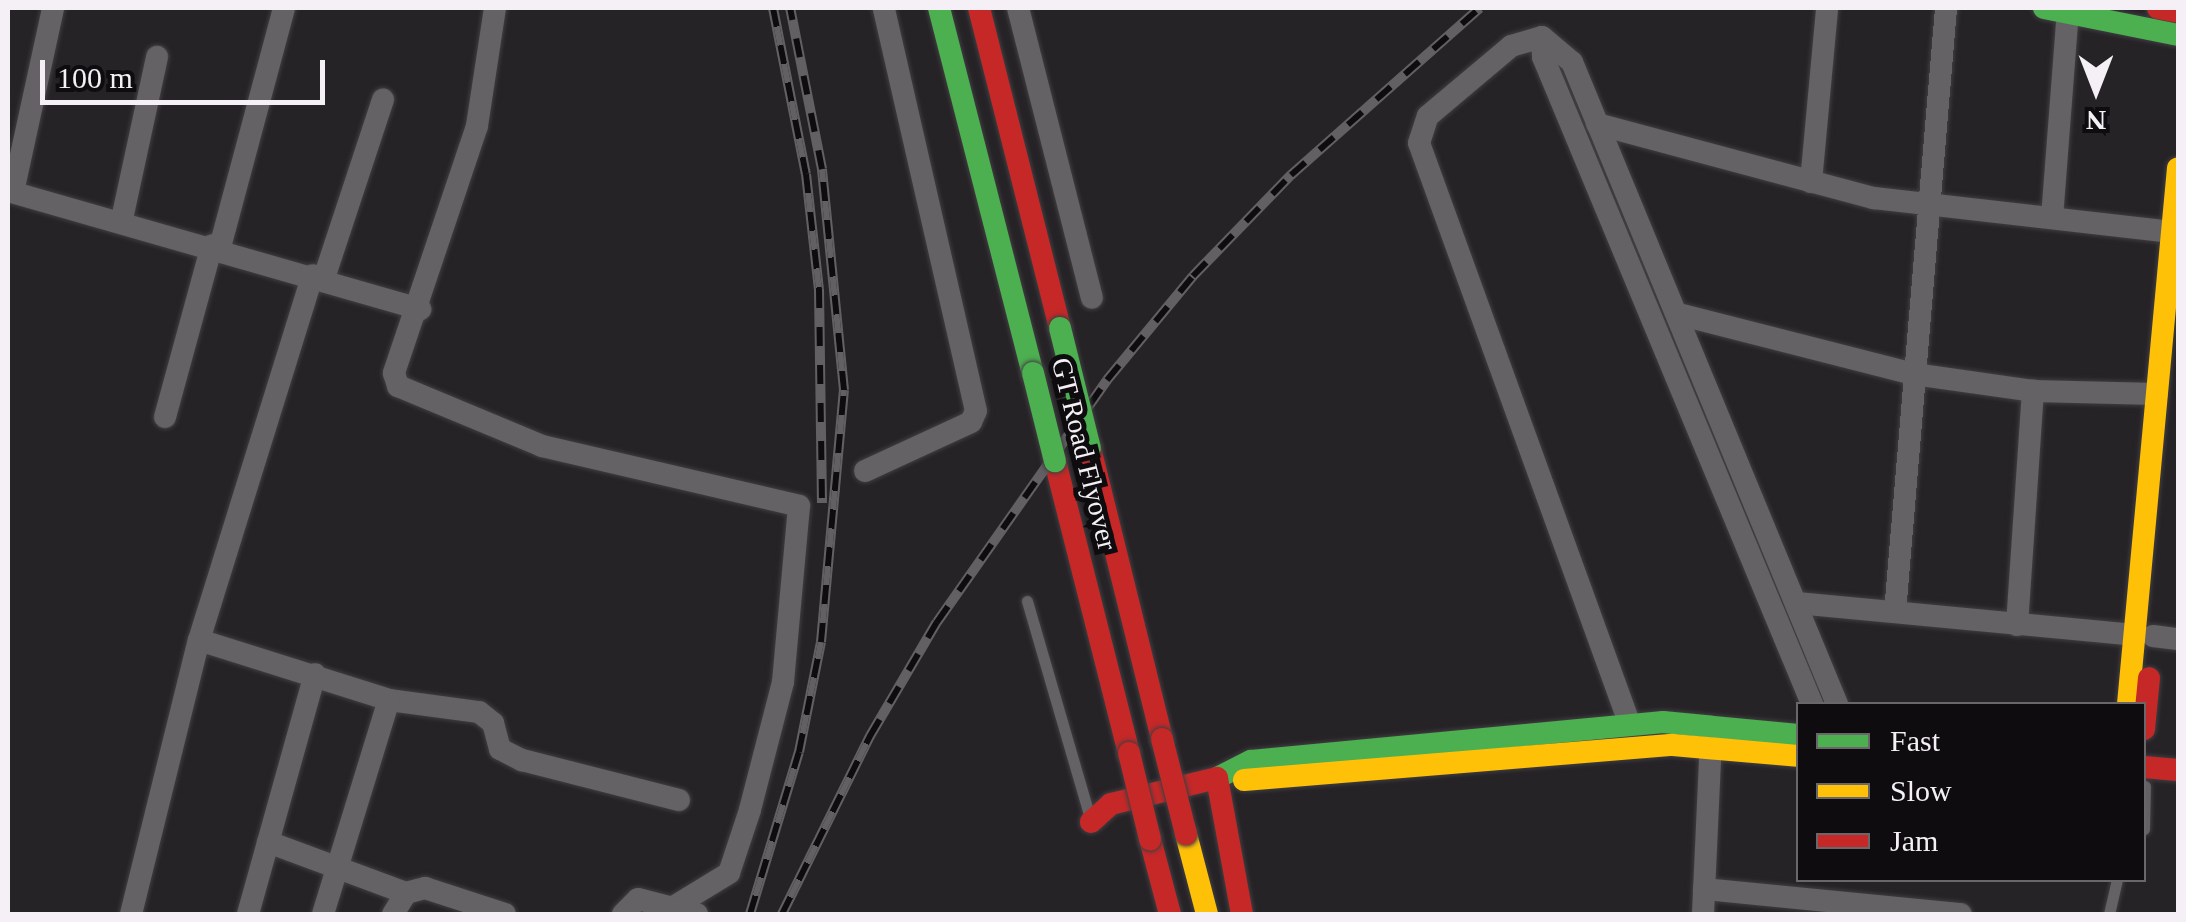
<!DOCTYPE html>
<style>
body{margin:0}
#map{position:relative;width:2186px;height:922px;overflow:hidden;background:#262327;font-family:Georgia,serif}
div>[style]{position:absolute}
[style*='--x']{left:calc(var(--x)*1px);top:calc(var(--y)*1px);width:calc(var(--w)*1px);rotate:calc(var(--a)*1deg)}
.roads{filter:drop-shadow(0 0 2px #403e41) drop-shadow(0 0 2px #403e41)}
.lane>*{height:11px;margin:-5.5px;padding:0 5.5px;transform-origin:5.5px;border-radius:5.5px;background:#646264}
.street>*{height:22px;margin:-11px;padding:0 11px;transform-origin:11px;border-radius:11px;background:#646264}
.fast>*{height:22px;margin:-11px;padding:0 11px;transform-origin:11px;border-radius:11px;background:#4caf50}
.slow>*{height:22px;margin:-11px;padding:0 11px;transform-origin:11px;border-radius:11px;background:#ffc107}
.jam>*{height:22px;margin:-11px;padding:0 11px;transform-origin:11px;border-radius:11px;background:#c62828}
.rail>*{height:10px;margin-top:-5px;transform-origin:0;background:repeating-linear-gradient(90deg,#0e0c0f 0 19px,#626063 0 38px);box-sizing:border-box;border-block:2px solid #626063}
.bridges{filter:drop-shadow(0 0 2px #403e41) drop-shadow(0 0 2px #403e41)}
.fast-bridge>*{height:22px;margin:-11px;padding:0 11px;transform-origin:11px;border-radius:11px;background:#4caf50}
.jam-bridge>*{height:22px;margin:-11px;padding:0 11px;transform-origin:11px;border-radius:11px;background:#c62828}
span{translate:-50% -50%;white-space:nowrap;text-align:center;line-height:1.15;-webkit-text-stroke:10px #0e0c0f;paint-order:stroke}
.street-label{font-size:28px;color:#f4f0f5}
.frame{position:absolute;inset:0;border:10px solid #f4f0f5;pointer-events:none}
.legend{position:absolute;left:1796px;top:702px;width:350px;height:180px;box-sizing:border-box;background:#0e0c0f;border:2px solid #6a676b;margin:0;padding:12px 18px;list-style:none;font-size:30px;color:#f4f0f5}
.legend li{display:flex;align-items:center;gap:20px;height:50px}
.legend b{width:50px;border:2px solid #6a676b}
.north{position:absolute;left:2046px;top:40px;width:100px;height:100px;-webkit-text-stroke:8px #0e0c0f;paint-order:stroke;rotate:180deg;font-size:28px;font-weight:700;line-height:40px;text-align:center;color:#f4f0f5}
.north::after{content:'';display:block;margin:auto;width:35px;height:45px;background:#f4f0f5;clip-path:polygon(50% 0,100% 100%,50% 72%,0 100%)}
.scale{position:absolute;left:40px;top:60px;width:285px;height:45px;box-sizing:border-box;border:5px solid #f4f0f5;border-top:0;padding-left:12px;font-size:30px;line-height:35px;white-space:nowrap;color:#f4f0f5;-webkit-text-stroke:8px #0e0c0f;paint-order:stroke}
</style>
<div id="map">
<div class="roads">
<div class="lane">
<div style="--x:1027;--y:601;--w:226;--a:73.8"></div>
<div style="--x:2144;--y:829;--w:43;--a:-88.7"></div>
<div style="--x:2109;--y:914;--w:35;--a:-77"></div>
</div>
<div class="street">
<div style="--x:495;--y:8;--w:119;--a:98.7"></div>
<div style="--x:477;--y:126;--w:261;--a:108.6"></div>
<div style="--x:394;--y:373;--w:14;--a:73"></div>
<div style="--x:398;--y:386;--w:156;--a:22.6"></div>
<div style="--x:542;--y:446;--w:264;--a:13.1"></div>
<div style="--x:799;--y:506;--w:177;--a:95.2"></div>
<div style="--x:783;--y:682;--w:132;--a:104.5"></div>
<div style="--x:750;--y:810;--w:66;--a:108.4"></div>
<div style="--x:729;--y:873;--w:63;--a:148.6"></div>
<div style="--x:1018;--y:8;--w:299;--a:75.7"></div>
<div style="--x:1542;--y:37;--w:20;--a:87"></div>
<div style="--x:1543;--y:57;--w:701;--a:67.42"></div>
<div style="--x:1597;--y:124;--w:287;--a:15"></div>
<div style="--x:1874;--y:198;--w:300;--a:6.5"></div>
<div style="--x:1811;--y:182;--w:175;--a:-84.7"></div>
<div style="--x:8;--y:191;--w:429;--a:16"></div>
<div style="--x:13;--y:192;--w:188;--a:-77.7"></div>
<div style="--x:2052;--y:218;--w:207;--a:-85.6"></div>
<div style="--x:122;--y:219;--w:166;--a:-77.8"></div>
<div style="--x:220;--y:247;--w:247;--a:-75"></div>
<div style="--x:324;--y:278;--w:188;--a:-71.7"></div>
<div style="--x:1682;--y:315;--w:239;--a:14.3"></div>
<div style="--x:1914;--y:374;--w:120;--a:8.1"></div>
<div style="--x:2033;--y:391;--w:124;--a:1.4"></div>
<div style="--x:165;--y:417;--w:178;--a:-74.7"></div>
<div style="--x:865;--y:471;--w:117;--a:-24.8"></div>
<div style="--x:971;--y:422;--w:12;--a:-66"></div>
<div style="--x:976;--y:411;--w:413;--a:-102.9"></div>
<div style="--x:1797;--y:603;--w:339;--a:5.4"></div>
<div style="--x:1895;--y:612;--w:606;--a:-85.17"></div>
<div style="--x:2017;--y:625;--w:235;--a:-86.1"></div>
<div style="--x:2153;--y:636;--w:25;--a:7"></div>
<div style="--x:199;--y:640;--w:199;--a:17.5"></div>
<div style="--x:389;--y:700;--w:91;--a:7.6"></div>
<div style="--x:479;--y:712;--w:18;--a:38"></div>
<div style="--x:493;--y:723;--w:27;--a:75"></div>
<div style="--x:500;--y:749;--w:25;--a:27"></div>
<div style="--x:522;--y:760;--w:162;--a:14.3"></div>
<div style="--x:1630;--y:725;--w:619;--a:-109.93"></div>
<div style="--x:1419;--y:143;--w:28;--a:-72"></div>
<div style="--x:1428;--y:116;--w:109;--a:-40.1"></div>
<div style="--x:1511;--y:46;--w:32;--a:-16"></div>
<div style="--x:1542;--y:37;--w:39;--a:40"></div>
<div style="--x:1572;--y:62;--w:695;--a:67.57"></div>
<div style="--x:268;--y:842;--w:147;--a:20.3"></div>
<div style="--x:1704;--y:889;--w:258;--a:5.6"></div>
<div style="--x:131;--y:914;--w:282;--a:-76.1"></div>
<div style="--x:199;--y:640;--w:382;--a:-72.7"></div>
<div style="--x:248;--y:914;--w:249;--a:-74.4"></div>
<div style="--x:323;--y:914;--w:224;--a:-72.9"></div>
<div style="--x:393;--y:914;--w:25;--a:-58"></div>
<div style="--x:406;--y:893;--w:20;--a:-15"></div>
<div style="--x:425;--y:888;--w:84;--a:18"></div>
<div style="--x:623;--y:914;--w:21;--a:-45"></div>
<div style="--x:638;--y:899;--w:61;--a:14.3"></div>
<div style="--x:1703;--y:914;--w:179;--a:-87.4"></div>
</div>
<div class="fast">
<div style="--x:939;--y:8;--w:377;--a:75.6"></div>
<div style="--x:2044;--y:8;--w:137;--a:11.4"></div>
<div style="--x:1217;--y:778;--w:38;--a:-27"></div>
<div style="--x:1251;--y:761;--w:414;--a:-5.4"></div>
<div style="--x:1663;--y:722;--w:136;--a:5.5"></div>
</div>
<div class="slow">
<div style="--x:2128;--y:704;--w:538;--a:-84.67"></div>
<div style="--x:1244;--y:780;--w:430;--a:-4.7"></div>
<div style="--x:1673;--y:745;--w:125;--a:5"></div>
<div style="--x:1186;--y:834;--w:83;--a:75.3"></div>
</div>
<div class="jam">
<div style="--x:979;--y:8;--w:330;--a:75.8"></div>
<div style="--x:2158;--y:8;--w:20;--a:11"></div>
<div style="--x:1090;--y:448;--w:300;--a:76.1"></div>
<div style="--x:1055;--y:461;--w:301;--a:75.8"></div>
<div style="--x:2144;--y:729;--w:51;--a:-84.4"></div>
<div style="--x:2144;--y:767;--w:34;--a:5"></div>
<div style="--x:1091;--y:822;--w:27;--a:-42"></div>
<div style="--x:1111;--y:804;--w:109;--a:-13.8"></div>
<div style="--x:1217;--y:778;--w:138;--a:79.6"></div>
<div style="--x:1150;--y:839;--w:78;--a:75.1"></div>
</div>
</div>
<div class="rail">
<div style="--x:773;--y:8;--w:169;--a:78.8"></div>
<div style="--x:806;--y:174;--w:116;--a:83.6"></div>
<div style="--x:819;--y:289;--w:214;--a:89.2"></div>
<div style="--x:750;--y:914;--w:169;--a:-73.2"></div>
<div style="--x:799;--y:752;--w:112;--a:-78.7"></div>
<div style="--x:821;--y:642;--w:253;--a:-84.8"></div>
<div style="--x:844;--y:390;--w:222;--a:-95.7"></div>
<div style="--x:822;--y:169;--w:164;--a:-101.2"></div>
<div style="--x:782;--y:914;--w:199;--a:-63.7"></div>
<div style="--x:870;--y:736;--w:132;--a:-59.6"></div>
<div style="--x:937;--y:622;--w:296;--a:-54.9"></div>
<div style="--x:1107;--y:380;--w:135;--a:-50.4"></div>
<div style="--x:1193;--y:276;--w:141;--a:-45.9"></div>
<div style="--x:1291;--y:175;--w:252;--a:-41.5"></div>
</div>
<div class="bridges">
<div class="fast-bridge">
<div style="--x:1060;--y:328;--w:124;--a:76"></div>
<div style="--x:1033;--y:373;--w:91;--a:76"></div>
</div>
<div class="jam-bridge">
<div style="--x:1162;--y:739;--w:98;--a:75.8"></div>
<div style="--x:1129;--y:753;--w:89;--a:76.3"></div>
</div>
</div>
<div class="street-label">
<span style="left:1084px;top:454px;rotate:76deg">GT Road Flyover</span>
</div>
<div class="frame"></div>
<ul class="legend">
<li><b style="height:12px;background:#4caf50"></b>Fast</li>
<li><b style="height:12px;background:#ffc107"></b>Slow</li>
<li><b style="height:12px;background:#c62828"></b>Jam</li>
</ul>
<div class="north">N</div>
<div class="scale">100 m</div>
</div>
